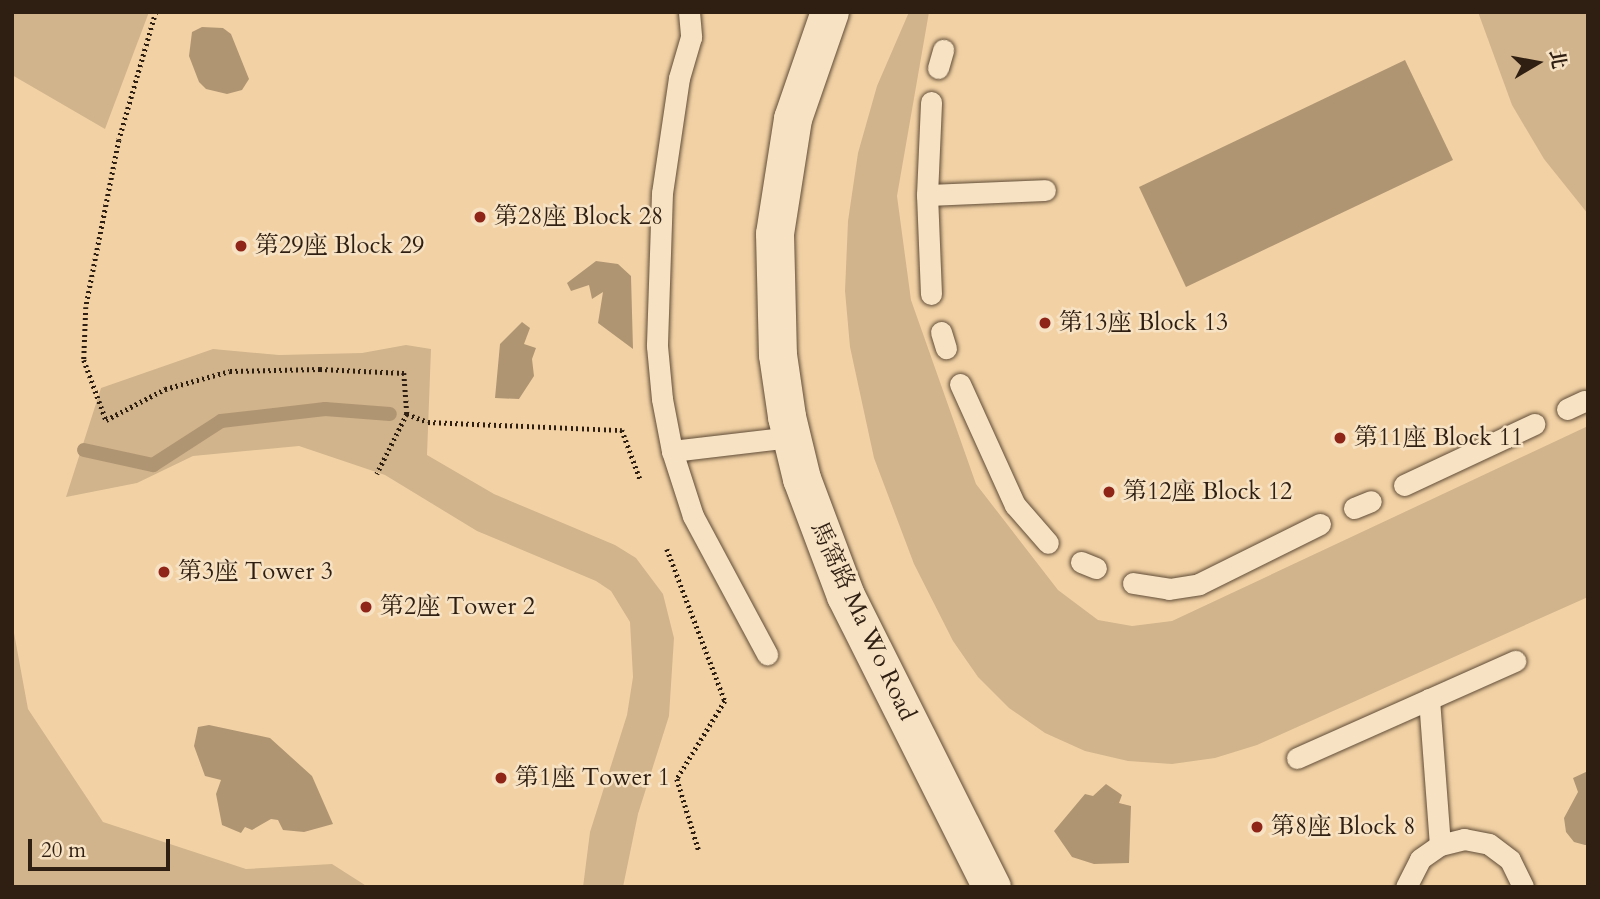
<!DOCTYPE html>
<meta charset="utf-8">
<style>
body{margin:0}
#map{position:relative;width:1600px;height:899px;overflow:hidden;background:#f2d2a5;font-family:Cardo,"Noto Serif TC",serif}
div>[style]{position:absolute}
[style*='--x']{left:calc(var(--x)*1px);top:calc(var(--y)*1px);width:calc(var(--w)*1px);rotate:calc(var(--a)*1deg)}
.green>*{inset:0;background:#d1b48c}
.water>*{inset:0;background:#b09573}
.stream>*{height:14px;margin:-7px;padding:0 7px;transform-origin:7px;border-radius:7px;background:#b09573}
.path>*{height:4.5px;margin-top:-2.25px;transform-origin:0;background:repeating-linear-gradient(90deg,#2f1f12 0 2px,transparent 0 5.5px)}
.roads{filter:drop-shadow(0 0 2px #604c37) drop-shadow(0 0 2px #604c37)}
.lane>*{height:21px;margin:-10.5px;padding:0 10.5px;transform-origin:10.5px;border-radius:10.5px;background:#f7e2c4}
.secondary>*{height:38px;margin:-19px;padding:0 19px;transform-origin:19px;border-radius:19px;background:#f7e2c4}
.dots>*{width:19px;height:19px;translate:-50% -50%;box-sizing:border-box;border:4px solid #f7e2c4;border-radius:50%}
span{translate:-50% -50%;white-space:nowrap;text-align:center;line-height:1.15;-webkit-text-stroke:5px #f7e2c4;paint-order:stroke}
.poi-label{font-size:24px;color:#2f1f12}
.left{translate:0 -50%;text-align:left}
.street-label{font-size:24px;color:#2f1f12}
.frame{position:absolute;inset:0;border:14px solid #2f1f12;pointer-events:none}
.north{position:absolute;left:1502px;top:28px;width:70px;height:70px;-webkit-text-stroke:5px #f7e2c4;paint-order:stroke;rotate:80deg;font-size:19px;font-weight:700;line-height:28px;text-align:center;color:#2f1f12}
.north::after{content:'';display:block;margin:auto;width:24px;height:32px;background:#2f1f12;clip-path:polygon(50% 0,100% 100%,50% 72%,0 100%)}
.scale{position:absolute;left:28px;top:839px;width:142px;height:32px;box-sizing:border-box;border:4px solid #2f1f12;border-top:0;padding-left:9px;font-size:21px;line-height:24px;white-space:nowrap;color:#2f1f12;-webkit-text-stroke:5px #f7e2c4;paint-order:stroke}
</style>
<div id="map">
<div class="green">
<div style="clip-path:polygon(12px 12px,149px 12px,105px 129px,12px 75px)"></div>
<div style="clip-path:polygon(909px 12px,929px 12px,897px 196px,911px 300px,976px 484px,1058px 590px,1098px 620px,1132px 626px,1172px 621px,1588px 426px,1588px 597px,1257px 745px,1215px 758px,1172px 764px,1128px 761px,1085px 751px,1045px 733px,1009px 708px,978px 677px,953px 641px,914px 564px,874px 458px,850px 347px,845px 291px,848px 221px,858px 153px,877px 86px)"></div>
<div style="clip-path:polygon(1478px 12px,1588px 12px,1588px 214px,1544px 159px,1512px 105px)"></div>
<div style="clip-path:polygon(406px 345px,431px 349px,427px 455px,494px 494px,615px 545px,636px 558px,663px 594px,674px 638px,669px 716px,638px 814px,623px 887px,583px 887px,590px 832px,627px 715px,633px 677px,630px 622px,611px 591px,596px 581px,477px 531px,385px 475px,299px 446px,193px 456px,137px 483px,66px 497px,101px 388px,213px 349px,279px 355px,362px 353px)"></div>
<div style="clip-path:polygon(12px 622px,28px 709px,103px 822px,246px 869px,332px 864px,368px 887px,12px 887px)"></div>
</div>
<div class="water">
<div style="clip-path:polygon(202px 27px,223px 28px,231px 34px,249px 79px,242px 90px,227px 94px,206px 89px,199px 82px,189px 56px,192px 32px)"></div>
<div style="clip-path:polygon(1405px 60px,1453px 160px,1186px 287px,1139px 187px)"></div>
<div style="clip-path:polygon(596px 261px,618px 264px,631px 276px,633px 349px,598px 323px,603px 292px,592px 299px,589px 285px,571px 291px,567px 283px)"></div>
<div style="clip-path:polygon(522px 322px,530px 328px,524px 344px,536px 348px,532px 359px,534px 376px,519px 399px,495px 398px,500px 344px)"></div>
<div style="clip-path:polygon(209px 725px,270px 738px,312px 776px,333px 824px,304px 832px,283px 830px,278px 820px,271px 819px,252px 830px,245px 827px,241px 833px,222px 825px,216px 794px,221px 780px,205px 776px,194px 746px,198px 727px)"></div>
<div style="clip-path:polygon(1588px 771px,1588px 845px,1585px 845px,1574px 842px,1566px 832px,1564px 818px,1578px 792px,1573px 778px)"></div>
<div style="clip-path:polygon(1106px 784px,1122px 795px,1119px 803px,1131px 806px,1129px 863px,1094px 864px,1072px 857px,1054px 831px,1085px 794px,1093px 796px)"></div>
</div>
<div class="stream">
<div style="--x:84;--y:450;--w:71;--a:12.3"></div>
<div style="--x:153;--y:465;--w:81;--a:-32.9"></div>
<div style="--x:221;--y:421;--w:105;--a:-6.6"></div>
<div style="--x:325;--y:409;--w:65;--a:4.4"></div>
</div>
<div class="path">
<div style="--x:156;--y:12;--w:133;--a:106.1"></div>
<div style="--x:119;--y:140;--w:170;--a:101.2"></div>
<div style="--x:86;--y:307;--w:53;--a:92.2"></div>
<div style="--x:84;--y:360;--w:64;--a:69.9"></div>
<div style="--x:106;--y:420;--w:67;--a:-27.7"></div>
<div style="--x:165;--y:389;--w:67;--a:-15.5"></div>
<div style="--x:230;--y:371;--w:90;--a:-1.3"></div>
<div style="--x:320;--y:369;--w:84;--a:2.7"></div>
<div style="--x:404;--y:373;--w:41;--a:85.8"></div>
<div style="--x:407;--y:414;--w:67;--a:116.6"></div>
<div style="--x:407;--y:414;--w:22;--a:21"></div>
<div style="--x:428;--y:422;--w:194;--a:2.4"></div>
<div style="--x:622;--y:430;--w:52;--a:69.8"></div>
<div style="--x:667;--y:549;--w:163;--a:69.1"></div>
<div style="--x:725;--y:701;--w:92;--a:121.6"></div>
<div style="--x:677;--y:779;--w:75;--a:73"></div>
</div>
<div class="roads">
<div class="lane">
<div style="--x:689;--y:12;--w:25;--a:85"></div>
<div style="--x:691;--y:37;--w:43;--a:106.3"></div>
<div style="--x:679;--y:78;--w:116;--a:98.4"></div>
<div style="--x:662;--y:193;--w:153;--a:91.9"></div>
<div style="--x:657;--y:346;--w:53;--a:84.6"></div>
<div style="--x:662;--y:399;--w:53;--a:79.1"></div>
<div style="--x:672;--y:451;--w:68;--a:72.1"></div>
<div style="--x:693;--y:516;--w:157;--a:61.8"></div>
<div style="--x:938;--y:68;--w:19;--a:-74"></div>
<div style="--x:927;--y:195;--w:118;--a:-2.4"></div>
<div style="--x:931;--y:294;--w:99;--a:-92.3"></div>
<div style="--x:927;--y:195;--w:93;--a:-87.5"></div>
<div style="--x:941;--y:332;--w:17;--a:73"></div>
<div style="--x:960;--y:384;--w:133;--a:65.6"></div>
<div style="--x:1015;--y:505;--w:50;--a:49"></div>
<div style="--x:1567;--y:409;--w:19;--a:-25"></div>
<div style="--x:672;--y:451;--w:121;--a:-6.7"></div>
<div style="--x:1404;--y:485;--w:144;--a:-25.1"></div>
<div style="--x:1354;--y:508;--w:18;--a:-22"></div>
<div style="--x:1081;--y:562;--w:16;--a:22"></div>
<div style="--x:1133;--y:583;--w:36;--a:9"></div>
<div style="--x:1169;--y:589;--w:30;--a:-9"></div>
<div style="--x:1199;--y:584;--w:135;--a:-26.4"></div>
<div style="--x:1429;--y:699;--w:146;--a:85.7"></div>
<div style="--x:1297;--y:758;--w:239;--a:-24"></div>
<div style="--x:1406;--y:887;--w:31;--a:-63"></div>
<div style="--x:1420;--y:859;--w:24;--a:-35"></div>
<div style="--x:1440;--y:845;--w:25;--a:-14"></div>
<div style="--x:1464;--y:839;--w:25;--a:11"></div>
<div style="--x:1489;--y:844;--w:26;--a:37"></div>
<div style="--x:1510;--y:860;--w:30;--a:64"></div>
</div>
<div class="secondary">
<div style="--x:830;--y:12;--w:113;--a:109.1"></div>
<div style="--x:793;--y:119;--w:116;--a:98.9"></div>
<div style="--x:775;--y:234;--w:121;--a:88.6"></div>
<div style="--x:778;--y:355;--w:63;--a:81.7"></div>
<div style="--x:787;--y:417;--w:64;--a:76.4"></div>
<div style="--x:802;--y:479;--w:125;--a:69.4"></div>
<div style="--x:846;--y:596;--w:326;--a:63.4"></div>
</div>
</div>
<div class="dots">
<div style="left:480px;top:217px;background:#8f2418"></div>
<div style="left:241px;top:246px;background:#8f2418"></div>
<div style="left:1045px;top:323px;background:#8f2418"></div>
<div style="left:1340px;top:438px;background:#8f2418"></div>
<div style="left:1109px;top:492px;background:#8f2418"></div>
<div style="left:164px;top:572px;background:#8f2418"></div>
<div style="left:366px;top:607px;background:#8f2418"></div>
<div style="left:501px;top:778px;background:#8f2418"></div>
<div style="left:1257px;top:827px;background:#8f2418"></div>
</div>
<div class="poi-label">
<span class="left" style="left:494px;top:217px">第28座 Block 28</span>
<span class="left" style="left:255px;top:246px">第29座 Block 29</span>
<span class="left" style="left:1059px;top:323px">第13座 Block 13</span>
<span class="left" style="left:1354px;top:438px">第11座 Block 11</span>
<span class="left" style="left:1123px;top:492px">第12座 Block 12</span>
<span class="left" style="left:178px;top:572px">第3座 Tower 3</span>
<span class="left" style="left:380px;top:607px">第2座 Tower 2</span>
<span class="left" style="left:515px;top:778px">第1座 Tower 1</span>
<span class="left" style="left:1271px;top:827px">第8座 Block 8</span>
</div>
<div class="street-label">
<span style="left:863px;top:621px;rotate:65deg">馬窩路 Ma Wo Road</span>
</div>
<div class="frame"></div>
<div class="north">北</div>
<div class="scale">20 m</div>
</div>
